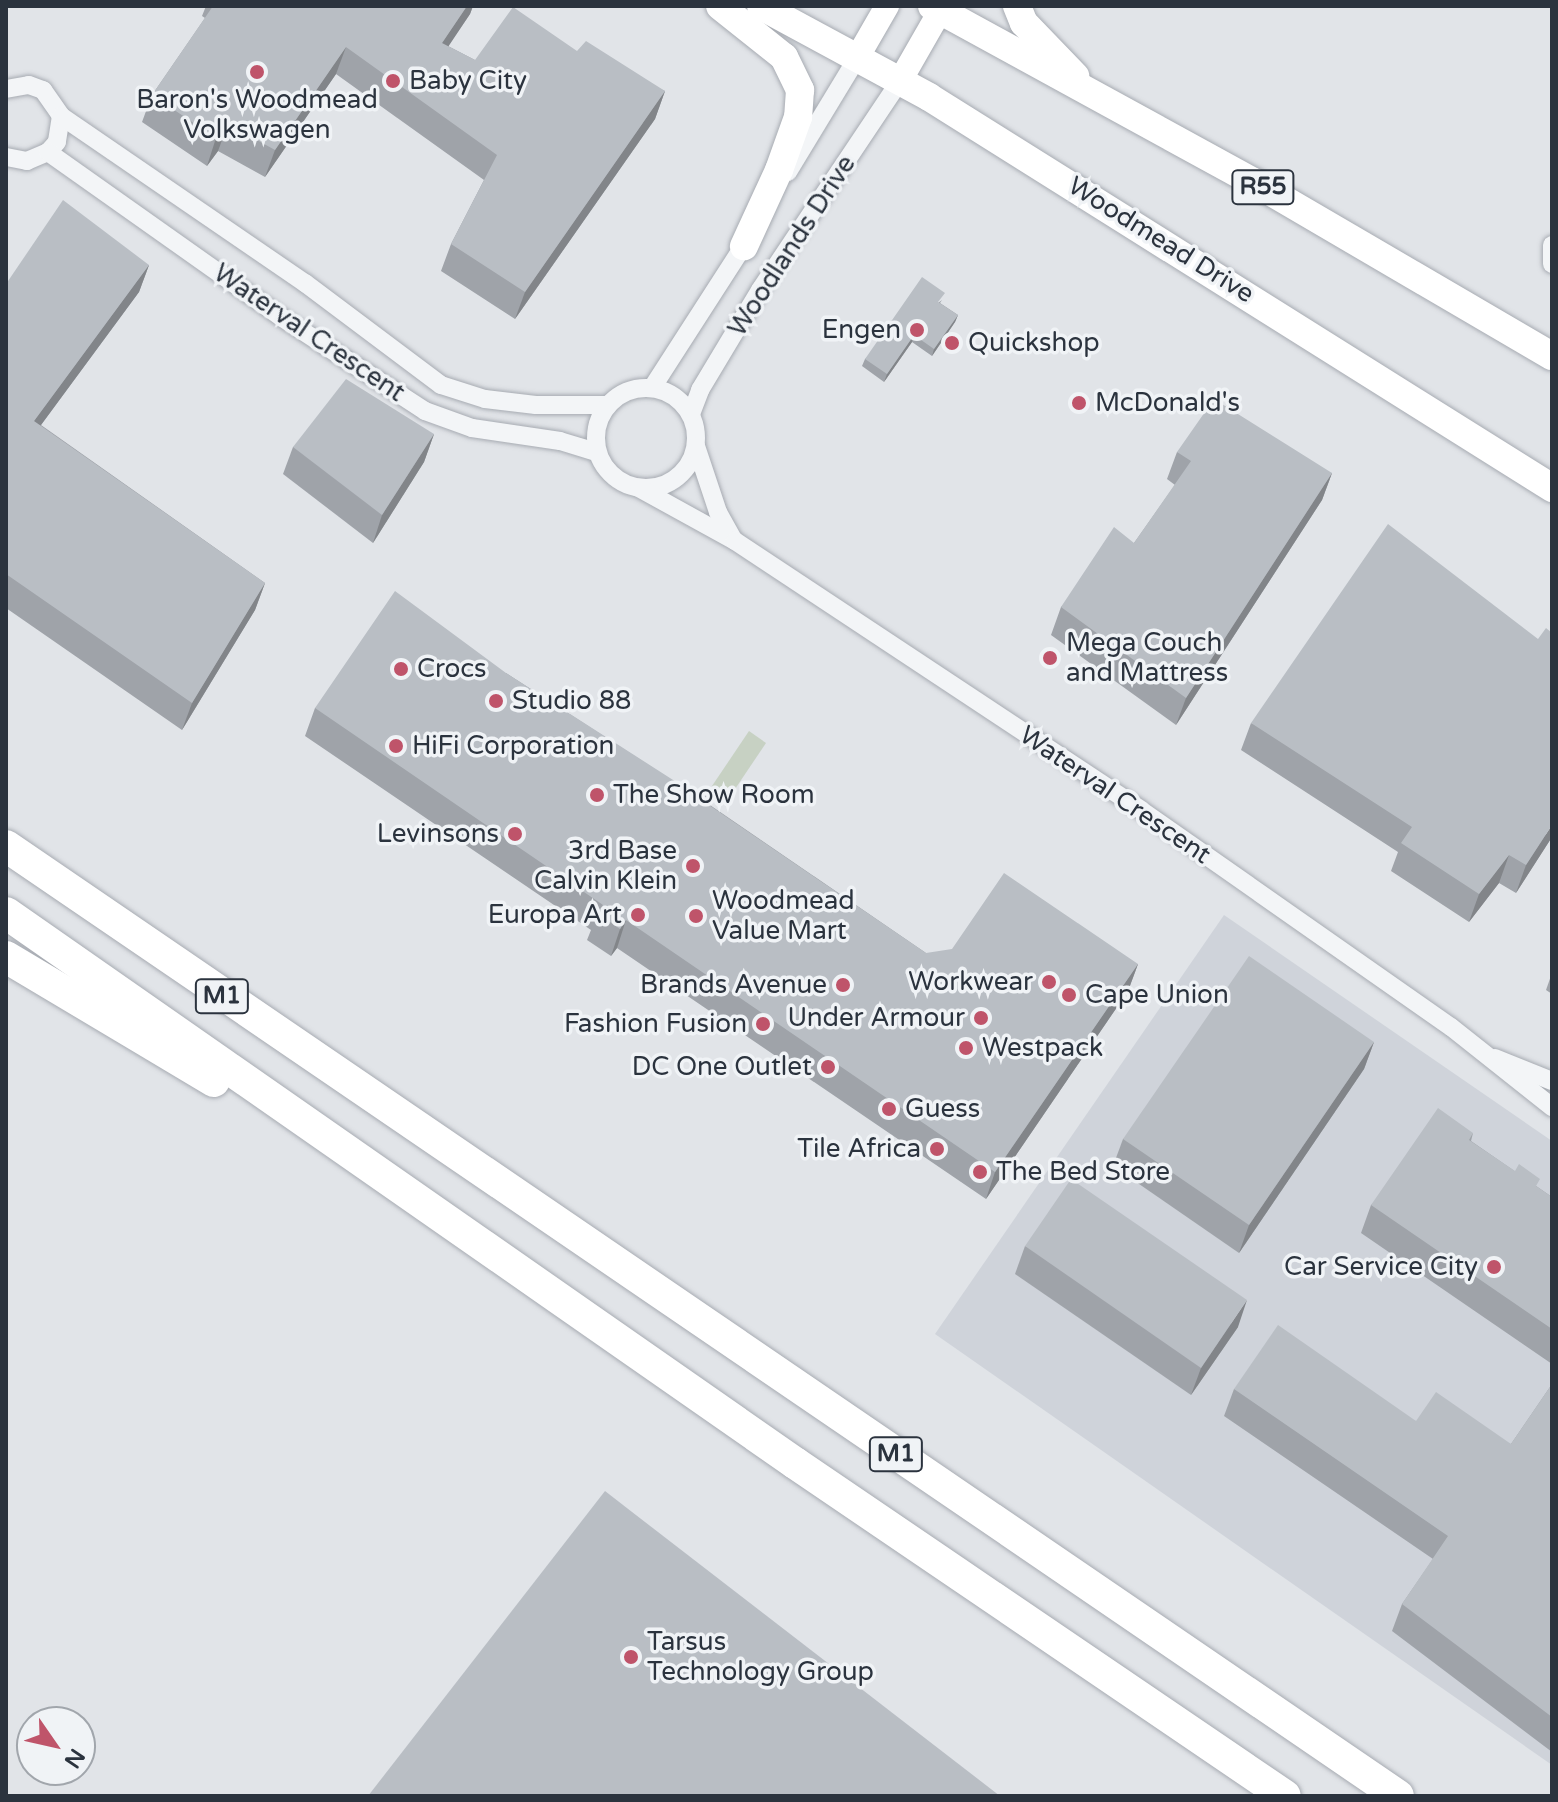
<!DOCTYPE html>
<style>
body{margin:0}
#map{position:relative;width:1558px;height:1802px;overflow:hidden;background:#e1e4e8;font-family:"Varela Round",sans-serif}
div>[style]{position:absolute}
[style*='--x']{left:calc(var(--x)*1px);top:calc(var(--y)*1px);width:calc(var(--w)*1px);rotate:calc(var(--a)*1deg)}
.built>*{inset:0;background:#cfd3da}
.green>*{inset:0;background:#c7d1c3}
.roads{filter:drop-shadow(0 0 2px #a7abb2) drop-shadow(0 0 2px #a7abb2)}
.street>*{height:18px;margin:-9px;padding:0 9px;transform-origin:9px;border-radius:9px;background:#f3f5f7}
.street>.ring{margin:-9px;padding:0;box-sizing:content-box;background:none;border:18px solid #f3f5f7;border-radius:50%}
.secondary>*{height:24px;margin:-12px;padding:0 12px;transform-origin:12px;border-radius:12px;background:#fff}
.primary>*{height:28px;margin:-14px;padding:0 14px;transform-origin:14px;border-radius:14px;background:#fff}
.highway>*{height:32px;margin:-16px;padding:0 16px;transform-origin:16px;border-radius:16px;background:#fff}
.wall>*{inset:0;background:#9fa3a9}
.shaded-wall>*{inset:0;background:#828589}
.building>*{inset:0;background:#b9bec4}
.dots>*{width:22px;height:22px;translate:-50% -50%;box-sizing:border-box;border:4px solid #f0f3f6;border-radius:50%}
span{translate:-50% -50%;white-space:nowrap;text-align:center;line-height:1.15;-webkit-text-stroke:7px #f0f3f6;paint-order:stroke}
.shield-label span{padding:2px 6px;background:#f0f3f6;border:2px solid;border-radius:6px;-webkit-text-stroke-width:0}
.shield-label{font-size:24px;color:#2b333e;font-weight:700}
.poi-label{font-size:26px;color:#2b333e}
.left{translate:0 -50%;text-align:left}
.right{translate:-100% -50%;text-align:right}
.street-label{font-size:26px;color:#2b333e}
.frame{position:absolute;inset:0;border:8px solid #2b333e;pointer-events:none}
.north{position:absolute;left:16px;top:1706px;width:80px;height:80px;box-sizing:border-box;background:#f0f3f6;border:2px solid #a1a6ac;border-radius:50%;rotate:124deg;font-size:22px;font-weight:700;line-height:32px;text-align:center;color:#2b333e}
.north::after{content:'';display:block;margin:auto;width:28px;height:36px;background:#bf546a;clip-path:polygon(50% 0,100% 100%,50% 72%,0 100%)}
</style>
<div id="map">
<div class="built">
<div style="clip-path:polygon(1224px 915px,1552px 1141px,1552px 1765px,935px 1334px)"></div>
</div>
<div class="green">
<div style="clip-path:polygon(749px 731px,766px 743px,729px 798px,712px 786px)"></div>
</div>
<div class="roads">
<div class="street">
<div style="--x:6;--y:89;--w:23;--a:-10"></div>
<div style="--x:29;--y:85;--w:15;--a:20"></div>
<div style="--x:43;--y:90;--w:32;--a:55"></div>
<div style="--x:61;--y:116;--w:26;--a:99"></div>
<div style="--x:57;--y:142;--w:13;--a:132"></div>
<div style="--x:48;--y:152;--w:23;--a:157"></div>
<div style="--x:27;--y:161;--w:21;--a:-169"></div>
<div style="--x:61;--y:116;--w:296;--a:34.4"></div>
<div style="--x:305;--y:283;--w:170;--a:36.9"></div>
<div style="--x:441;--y:385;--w:46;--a:17.7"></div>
<div style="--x:485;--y:399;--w:51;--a:6.7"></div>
<div style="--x:536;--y:405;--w:72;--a:0"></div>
<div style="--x:48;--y:152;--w:286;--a:35.3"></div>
<div style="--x:281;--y:317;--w:172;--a:33.1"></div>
<div style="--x:425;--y:411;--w:50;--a:19.9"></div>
<div style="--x:472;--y:428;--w:89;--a:8.4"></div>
<div style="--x:560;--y:441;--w:39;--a:17"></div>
<div style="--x:788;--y:172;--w:133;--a:-58.8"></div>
<div style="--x:1552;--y:245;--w:19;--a:90"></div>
<div class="ring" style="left:596px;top:388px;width:82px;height:82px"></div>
<div style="--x:652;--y:388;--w:177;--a:-57.2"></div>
<div style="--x:691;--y:414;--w:26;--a:-69"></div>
<div style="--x:700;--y:390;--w:117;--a:-59"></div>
<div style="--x:760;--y:290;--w:252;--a:-56.2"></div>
<div style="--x:696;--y:446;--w:70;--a:71.6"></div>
<div style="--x:718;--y:512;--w:31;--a:61"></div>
<div style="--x:639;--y:488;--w:110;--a:28.9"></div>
<div style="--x:735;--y:541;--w:487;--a:33.5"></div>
<div style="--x:1141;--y:810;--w:378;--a:35"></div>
<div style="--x:1451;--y:1027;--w:129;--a:38.4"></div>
<div style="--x:1495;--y:1058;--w:61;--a:22"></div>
</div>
<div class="secondary">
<div style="--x:857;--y:58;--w:60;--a:-60"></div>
<div style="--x:900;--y:81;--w:86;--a:-60.2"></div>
</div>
<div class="primary">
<div style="--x:720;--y:6;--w:82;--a:38.6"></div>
<div style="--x:784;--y:57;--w:37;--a:64"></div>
<div style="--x:800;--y:90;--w:27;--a:94"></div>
<div style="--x:798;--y:117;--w:56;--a:109.7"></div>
<div style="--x:779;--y:170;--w:84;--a:114.7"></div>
<div style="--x:761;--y:6;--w:191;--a:28.4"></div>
<div style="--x:929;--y:97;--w:736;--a:32.11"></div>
<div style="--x:932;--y:6;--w:367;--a:28.7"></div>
<div style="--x:1254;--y:182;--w:345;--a:30.3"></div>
<div style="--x:1017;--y:6;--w:18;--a:68"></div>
<div style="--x:1024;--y:23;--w:74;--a:46.1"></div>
</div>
<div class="highway">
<div style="--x:6;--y:846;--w:1685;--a:34.31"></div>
<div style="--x:6;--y:913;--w:962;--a:34.88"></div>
<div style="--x:795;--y:1463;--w:592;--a:34.2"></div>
<div style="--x:6;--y:957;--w:242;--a:30.8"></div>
</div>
</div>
<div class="wall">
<div style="clip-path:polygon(206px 6px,473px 6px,470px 14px,448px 46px,475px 60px,577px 51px,665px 91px,655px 119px,515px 319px,441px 271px,451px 244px,484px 180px,336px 74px,265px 177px,218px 151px,207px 166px,142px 122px,152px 95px,205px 18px,202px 16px)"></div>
<div style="clip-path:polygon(149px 265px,139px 292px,41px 425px,265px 583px,255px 610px,182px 730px,6px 608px,6px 284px)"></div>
<div style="clip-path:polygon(942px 300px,940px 303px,958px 315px,955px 322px,932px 356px,912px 342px,884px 382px,862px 366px,865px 359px)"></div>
<div style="clip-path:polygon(434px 434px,424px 462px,373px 543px,283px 474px,293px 447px)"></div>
<div style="clip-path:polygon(1177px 452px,1332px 473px,1322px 500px,1176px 725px,1051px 635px,1061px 607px,1134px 543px,1175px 485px,1167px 479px)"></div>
<div style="clip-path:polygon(506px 673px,707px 803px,926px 953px,1138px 964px,1128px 991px,986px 1199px,617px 948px,611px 956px,587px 940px,591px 930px,305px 736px,315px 708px)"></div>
<div style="clip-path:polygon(1251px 723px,1552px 837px,1516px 893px,1499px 883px,1469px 922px,1391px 871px,1398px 852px,1241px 750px)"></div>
<div style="clip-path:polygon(1552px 973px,1552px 994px,1546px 990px)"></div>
<div style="clip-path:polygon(1374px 1042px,1364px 1069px,1239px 1253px,1113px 1166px,1123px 1139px)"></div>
<div style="clip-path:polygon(1473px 1133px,1471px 1141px,1552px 1197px,1552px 1364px,1361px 1233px,1371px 1205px)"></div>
<div style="clip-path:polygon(1025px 1246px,1238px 1327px,1191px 1395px,1015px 1274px)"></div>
<div style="clip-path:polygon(1552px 1384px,1552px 1752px,1392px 1631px,1402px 1604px,1433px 1559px,1224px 1416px,1234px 1389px,1416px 1421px,1511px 1444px)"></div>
</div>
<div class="shaded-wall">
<div style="clip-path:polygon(467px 6px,473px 6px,470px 14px,432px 71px,442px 43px)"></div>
<div style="clip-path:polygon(346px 47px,336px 74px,265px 177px,275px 150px)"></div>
<div style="clip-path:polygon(665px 91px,655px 119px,515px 319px,525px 292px)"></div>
<div style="clip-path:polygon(228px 124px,218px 151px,207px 166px,216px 138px)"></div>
<div style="clip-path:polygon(149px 265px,139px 292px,24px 448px,34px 421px)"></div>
<div style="clip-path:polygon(958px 315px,955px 322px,932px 356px,934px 349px)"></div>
<div style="clip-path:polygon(914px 335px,912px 342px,884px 382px,887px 374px)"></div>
<div style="clip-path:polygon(434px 434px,424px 462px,373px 543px,382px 515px)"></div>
<div style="clip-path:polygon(1332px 473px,1322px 500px,1176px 725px,1186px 698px)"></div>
<div style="clip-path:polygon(265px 583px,255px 610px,182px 730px,192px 703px)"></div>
<div style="clip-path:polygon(1552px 825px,1552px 837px,1516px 893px,1526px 865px)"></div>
<div style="clip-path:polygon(1509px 855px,1499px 883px,1469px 922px,1479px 894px)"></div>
<div style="clip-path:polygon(626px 920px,617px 948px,611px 956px,620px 929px)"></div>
<div style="clip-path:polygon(1138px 964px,1128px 991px,986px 1199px,995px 1172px)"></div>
<div style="clip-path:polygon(1374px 1042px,1364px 1069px,1239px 1253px,1249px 1225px)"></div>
<div style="clip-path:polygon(1247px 1300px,1238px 1327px,1191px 1395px,1201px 1368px)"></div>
</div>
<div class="building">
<div style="clip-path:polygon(213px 6px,467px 6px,442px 43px,475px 60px,513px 7px,577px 51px,586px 41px,665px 91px,525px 292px,451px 244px,497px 155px,346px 47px,275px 150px,228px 124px,216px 138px,152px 95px)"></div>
<div style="clip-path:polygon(63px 200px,149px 265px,34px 421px,265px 583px,192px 703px,6px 574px,6px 284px)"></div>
<div style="clip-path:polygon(922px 277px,945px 293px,938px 302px,958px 315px,934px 349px,914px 335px,887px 374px,865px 359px)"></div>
<div style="clip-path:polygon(346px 379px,434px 434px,382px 515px,293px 447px)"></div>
<div style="clip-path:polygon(1214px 399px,1332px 473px,1186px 698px,1061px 607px,1114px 527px,1134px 543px,1191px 461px,1177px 452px)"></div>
<div style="clip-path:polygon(1388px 524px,1538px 639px,1546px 628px,1552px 633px,1552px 825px,1526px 865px,1509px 855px,1479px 894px,1401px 843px,1412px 827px,1251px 723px)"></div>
<div style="clip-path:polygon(395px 591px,506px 673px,684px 787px,686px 784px,709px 798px,706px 803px,926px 953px,952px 949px,1004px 873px,1138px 964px,995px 1172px,626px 920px,620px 929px,597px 913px,603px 905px,315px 708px)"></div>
<div style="clip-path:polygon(1249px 956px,1374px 1042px,1249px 1225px,1123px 1139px)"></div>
<div style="clip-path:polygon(1438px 1108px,1473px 1133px,1469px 1140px,1515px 1171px,1519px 1164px,1540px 1179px,1536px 1186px,1552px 1197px,1552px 1329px,1371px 1205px)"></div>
<div style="clip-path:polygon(1071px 1179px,1247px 1300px,1201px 1368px,1025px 1246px)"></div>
<div style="clip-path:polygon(1278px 1325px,1416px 1421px,1436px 1392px,1511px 1444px,1552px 1384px,1552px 1717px,1402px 1604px,1448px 1536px,1234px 1389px)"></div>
<div style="clip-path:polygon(605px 1491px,1000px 1796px,368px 1796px)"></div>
</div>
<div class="dots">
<div style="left:257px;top:72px;background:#bf546a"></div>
<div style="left:393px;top:81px;background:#bf546a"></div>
<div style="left:917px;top:330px;background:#bf546a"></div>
<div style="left:952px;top:343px;background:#bf546a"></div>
<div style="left:1079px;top:403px;background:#bf546a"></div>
<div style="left:1050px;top:658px;background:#bf546a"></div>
<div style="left:401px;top:669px;background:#bf546a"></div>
<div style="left:496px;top:701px;background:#bf546a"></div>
<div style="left:396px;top:746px;background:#bf546a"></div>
<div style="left:597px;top:795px;background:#bf546a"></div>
<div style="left:515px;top:834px;background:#bf546a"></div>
<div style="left:693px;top:866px;background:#bf546a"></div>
<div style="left:638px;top:915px;background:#bf546a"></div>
<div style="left:696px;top:916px;background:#bf546a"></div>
<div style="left:1049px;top:982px;background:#bf546a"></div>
<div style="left:843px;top:985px;background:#bf546a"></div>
<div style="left:1069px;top:995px;background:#bf546a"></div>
<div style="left:981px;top:1018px;background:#bf546a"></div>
<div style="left:763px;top:1024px;background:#bf546a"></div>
<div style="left:966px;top:1048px;background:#bf546a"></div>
<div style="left:828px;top:1067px;background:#bf546a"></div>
<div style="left:889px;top:1109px;background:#bf546a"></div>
<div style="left:937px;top:1149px;background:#bf546a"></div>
<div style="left:980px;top:1172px;background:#bf546a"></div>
<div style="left:1494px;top:1267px;background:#bf546a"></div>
<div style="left:631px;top:1657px;background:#bf546a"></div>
</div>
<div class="shield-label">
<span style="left:1263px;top:187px">R55</span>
<span style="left:222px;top:996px">M1</span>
<span style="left:896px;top:1454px">M1</span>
</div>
<div class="poi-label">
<span class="left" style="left:409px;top:81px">Baby City</span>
<span style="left:257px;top:115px">Baron's Woodmead<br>Volkswagen</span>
<span class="right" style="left:901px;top:330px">Engen</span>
<span class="left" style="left:968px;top:343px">Quickshop</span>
<span class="left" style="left:1095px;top:403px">McDonald's</span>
<span class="left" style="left:1066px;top:658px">Mega Couch<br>and Mattress</span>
<span class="left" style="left:417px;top:669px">Crocs</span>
<span class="left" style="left:512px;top:701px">Studio 88</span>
<span class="left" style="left:412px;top:746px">HiFi Corporation</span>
<span class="left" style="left:613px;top:795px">The Show Room</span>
<span class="right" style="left:499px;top:834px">Levinsons</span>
<span class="right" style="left:677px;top:866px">3rd Base<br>Calvin Klein</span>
<span class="left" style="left:712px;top:916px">Woodmead<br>Value Mart</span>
<span class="right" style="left:622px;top:915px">Europa Art</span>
<span class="right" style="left:1033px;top:982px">Workwear</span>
<span class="right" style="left:827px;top:985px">Brands Avenue</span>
<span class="left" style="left:1085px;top:995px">Cape Union</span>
<span class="right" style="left:965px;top:1018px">Under Armour</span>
<span class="right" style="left:747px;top:1024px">Fashion Fusion</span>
<span class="left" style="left:982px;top:1048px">Westpack</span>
<span class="right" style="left:812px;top:1067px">DC One Outlet</span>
<span class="left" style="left:905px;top:1109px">Guess</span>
<span class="right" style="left:921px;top:1149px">Tile Africa</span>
<span class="left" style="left:996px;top:1172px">The Bed Store</span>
<span class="right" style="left:1478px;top:1267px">Car Service City</span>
<span class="left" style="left:647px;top:1657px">Tarsus<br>Technology Group</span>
</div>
<div class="street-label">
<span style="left:1161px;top:240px;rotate:32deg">Woodmead Drive</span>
<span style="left:792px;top:246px;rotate:-57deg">Woodlands Drive</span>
<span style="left:309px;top:333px;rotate:34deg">Waterval Crescent</span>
<span style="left:1115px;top:795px;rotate:34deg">Waterval Crescent</span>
</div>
<div class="frame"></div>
<div class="north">N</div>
</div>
